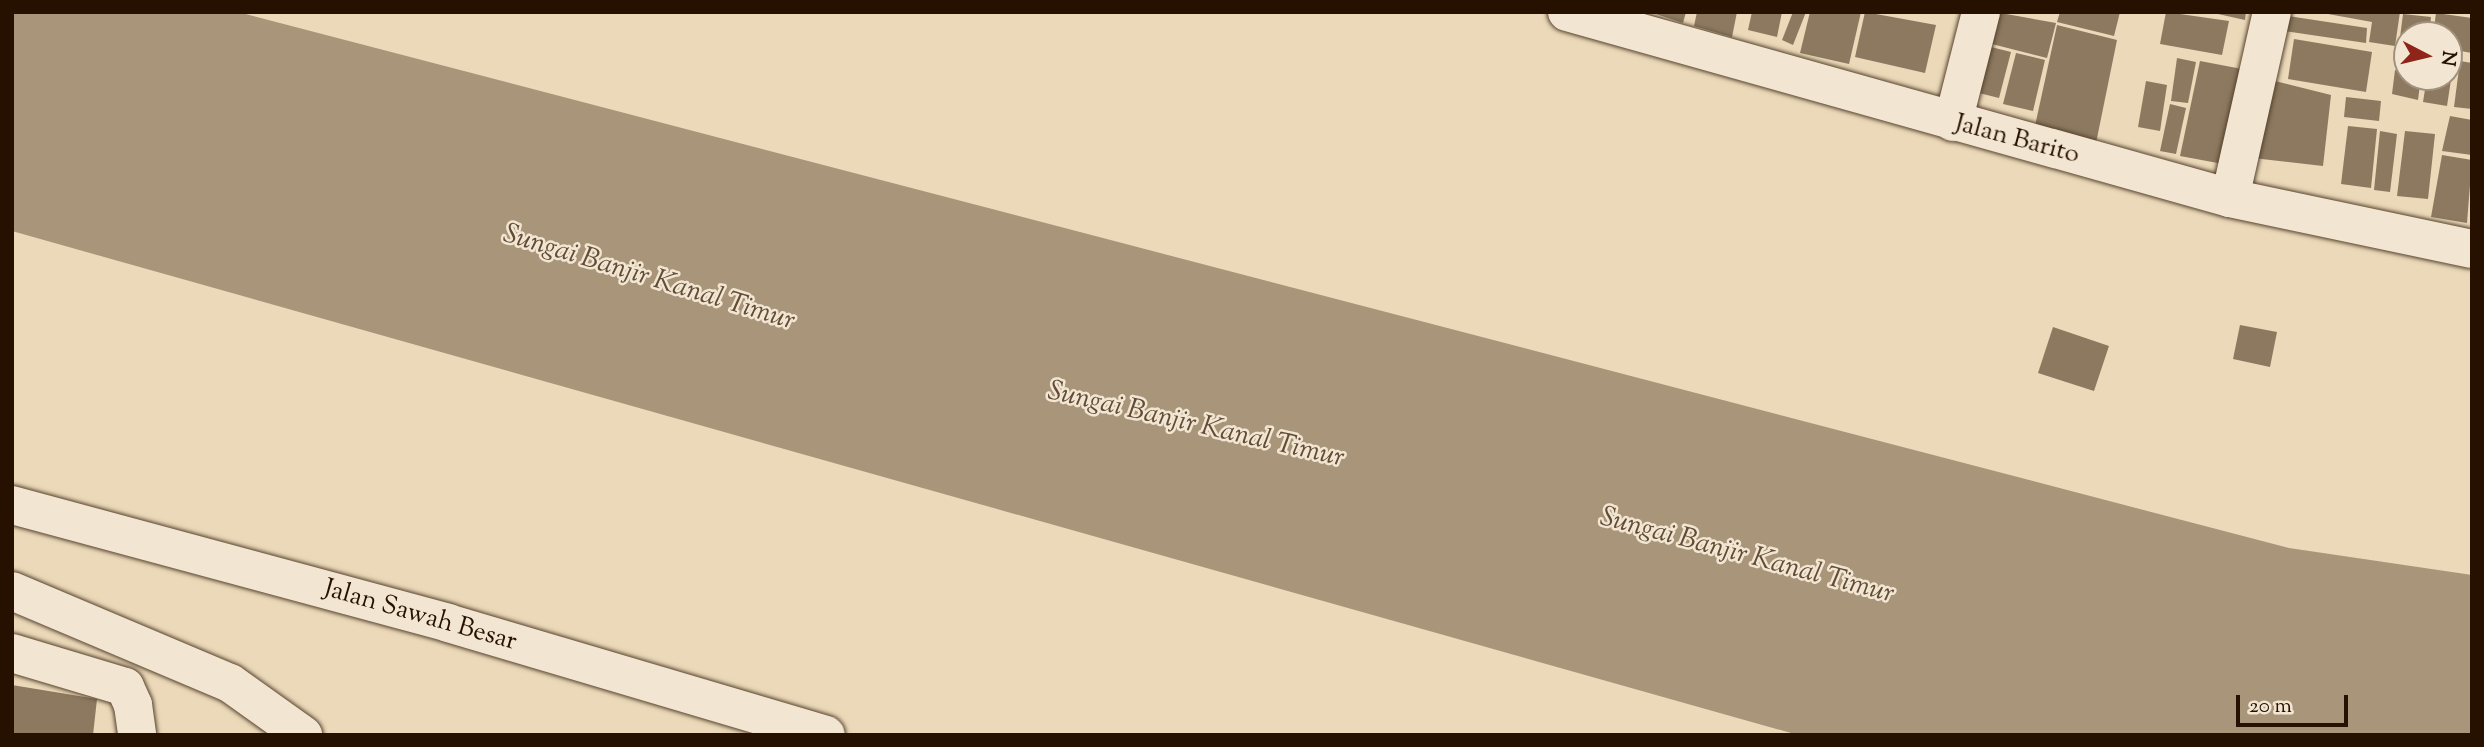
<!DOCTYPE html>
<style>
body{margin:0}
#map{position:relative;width:2484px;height:747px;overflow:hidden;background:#ebd9b9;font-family:"Sorts Mill Goudy",serif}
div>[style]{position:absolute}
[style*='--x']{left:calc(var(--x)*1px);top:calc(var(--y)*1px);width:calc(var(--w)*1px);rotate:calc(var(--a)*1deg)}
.water>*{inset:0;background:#a8957a}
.building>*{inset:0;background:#8c7960}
.roads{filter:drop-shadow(0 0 2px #57432e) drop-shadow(0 0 2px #57432e)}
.minor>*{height:38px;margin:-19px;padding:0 19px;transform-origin:19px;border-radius:19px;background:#f2e6d2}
.tertiary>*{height:38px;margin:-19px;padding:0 19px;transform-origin:19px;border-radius:19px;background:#f2e6d2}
span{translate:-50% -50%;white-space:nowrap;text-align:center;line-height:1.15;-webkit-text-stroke:5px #f2e6d2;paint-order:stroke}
.street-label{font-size:26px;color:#261100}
.water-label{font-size:28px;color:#604c37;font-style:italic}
.frame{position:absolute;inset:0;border:14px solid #261100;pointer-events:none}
.north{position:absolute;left:2393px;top:21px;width:70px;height:70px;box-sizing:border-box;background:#f2e6d2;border:2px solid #a0917e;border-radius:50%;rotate:97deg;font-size:19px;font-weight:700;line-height:28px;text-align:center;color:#261100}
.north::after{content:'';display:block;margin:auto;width:24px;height:32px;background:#8f2418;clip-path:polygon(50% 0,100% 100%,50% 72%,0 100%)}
.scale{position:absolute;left:2236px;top:695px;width:112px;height:32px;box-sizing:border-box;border:4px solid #261100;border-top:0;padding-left:9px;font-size:21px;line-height:24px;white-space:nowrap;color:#261100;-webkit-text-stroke:5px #f2e6d2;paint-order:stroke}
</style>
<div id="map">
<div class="water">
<div style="clip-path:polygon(12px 12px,238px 12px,2289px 548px,2472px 575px,2472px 735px,1798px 735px,12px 231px)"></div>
</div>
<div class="building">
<div style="clip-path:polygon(1650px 12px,1686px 12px,1683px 23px)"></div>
<div style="clip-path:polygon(1697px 12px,1737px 12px,1732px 37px,1694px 26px)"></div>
<div style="clip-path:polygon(1752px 12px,1782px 12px,1777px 37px,1748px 30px)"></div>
<div style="clip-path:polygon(1793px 12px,1806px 12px,1793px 45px,1782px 40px)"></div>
<div style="clip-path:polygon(1810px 12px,1861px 12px,1849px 64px,1800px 53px)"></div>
<div style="clip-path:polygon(1865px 12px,1936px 25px,1925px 73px,1855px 57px)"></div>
<div style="clip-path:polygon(1995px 12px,2056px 23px,2047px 58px,1988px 43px)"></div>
<div style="clip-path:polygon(2060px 12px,2120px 12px,2114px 36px,2057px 22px)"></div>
<div style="clip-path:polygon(2166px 12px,2229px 21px,2222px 55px,2160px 44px)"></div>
<div style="clip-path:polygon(2209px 12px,2246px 12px,2245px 20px)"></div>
<div style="clip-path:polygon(2317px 12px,2400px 12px,2395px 46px,2369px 42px,2372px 22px)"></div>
<div style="clip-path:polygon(2436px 13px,2472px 18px,2472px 53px,2449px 49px,2449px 35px,2433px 35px)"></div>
<div style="clip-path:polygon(2403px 14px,2431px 17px,2429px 35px,2407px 35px,2407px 63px,2397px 61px)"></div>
<div style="clip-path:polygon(2288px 16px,2367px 28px,2366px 43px,2285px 31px)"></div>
<div style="clip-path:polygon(2057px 25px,2117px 40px,2095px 148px,2033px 135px)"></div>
<div style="clip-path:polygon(2294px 39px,2372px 52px,2366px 92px,2288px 79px)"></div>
<div style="clip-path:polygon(1987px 46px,2011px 52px,1999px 98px,1975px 92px)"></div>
<div style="clip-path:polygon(2016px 53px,2045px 60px,2033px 111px,2003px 104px)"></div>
<div style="clip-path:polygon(2177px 58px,2196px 62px,2188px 103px,2171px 101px)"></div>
<div style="clip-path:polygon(2449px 59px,2454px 60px,2447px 106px,2423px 102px,2427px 77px,2449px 77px)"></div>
<div style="clip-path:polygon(2200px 61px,2242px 69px,2223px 164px,2180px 156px)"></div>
<div style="clip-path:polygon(2460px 61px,2472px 63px,2472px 109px,2454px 107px)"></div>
<div style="clip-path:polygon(2395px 70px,2407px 71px,2407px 77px,2421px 77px,2418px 100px,2392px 94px)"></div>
<div style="clip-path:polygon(2263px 78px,2331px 95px,2323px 166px,2253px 158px)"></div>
<div style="clip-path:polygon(2146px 81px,2167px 85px,2160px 131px,2138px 127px)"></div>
<div style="clip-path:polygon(2346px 97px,2381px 101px,2379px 121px,2344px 117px)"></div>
<div style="clip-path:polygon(2170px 104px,2186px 108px,2176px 154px,2160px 151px)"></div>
<div style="clip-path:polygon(2450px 116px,2472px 120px,2472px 155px,2442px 151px)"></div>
<div style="clip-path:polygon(2348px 126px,2377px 129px,2371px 188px,2341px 184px)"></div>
<div style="clip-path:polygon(2380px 131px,2397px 134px,2390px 192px,2374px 190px)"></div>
<div style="clip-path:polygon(2405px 131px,2435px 134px,2428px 199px,2397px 196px)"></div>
<div style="clip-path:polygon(2442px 155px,2472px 160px,2467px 223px,2431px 217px)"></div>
<div style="clip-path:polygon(2240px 325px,2277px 332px,2270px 367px,2233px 359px)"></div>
<div style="clip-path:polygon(2053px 327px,2109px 346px,2094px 391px,2038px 373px)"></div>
<div style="clip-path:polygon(12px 685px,97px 699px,93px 735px,12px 735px)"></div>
</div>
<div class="roads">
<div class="minor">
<div style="--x:1953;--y:122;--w:114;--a:-75.7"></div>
<div style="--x:2230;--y:198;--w:191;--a:-77.3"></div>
<div style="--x:12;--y:591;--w:237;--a:22.9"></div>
<div style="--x:230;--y:683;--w:90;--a:35.5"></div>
<div style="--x:12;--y:653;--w:118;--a:16.7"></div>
<div style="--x:125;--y:687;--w:20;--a:66"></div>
<div style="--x:133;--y:705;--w:30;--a:82"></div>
</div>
<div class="tertiary">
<div style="--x:1567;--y:12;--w:689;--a:15.67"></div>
<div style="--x:2230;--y:198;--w:247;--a:11.9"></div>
<div style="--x:12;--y:505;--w:452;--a:15.1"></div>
<div style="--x:448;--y:623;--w:394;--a:16.5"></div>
</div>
</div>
<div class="street-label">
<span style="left:2017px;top:140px;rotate:15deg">Jalan Barito</span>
<span style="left:420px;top:616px;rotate:16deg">Jalan Sawah Besar</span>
</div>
<div class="water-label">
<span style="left:649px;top:278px;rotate:17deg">Sungai Banjir Kanal Timur</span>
<span style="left:1196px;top:425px;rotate:13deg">Sungai Banjir Kanal Timur</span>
<span style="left:1747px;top:556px;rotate:15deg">Sungai Banjir Kanal Timur</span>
</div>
<div class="frame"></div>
<div class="north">N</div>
<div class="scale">20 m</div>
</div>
